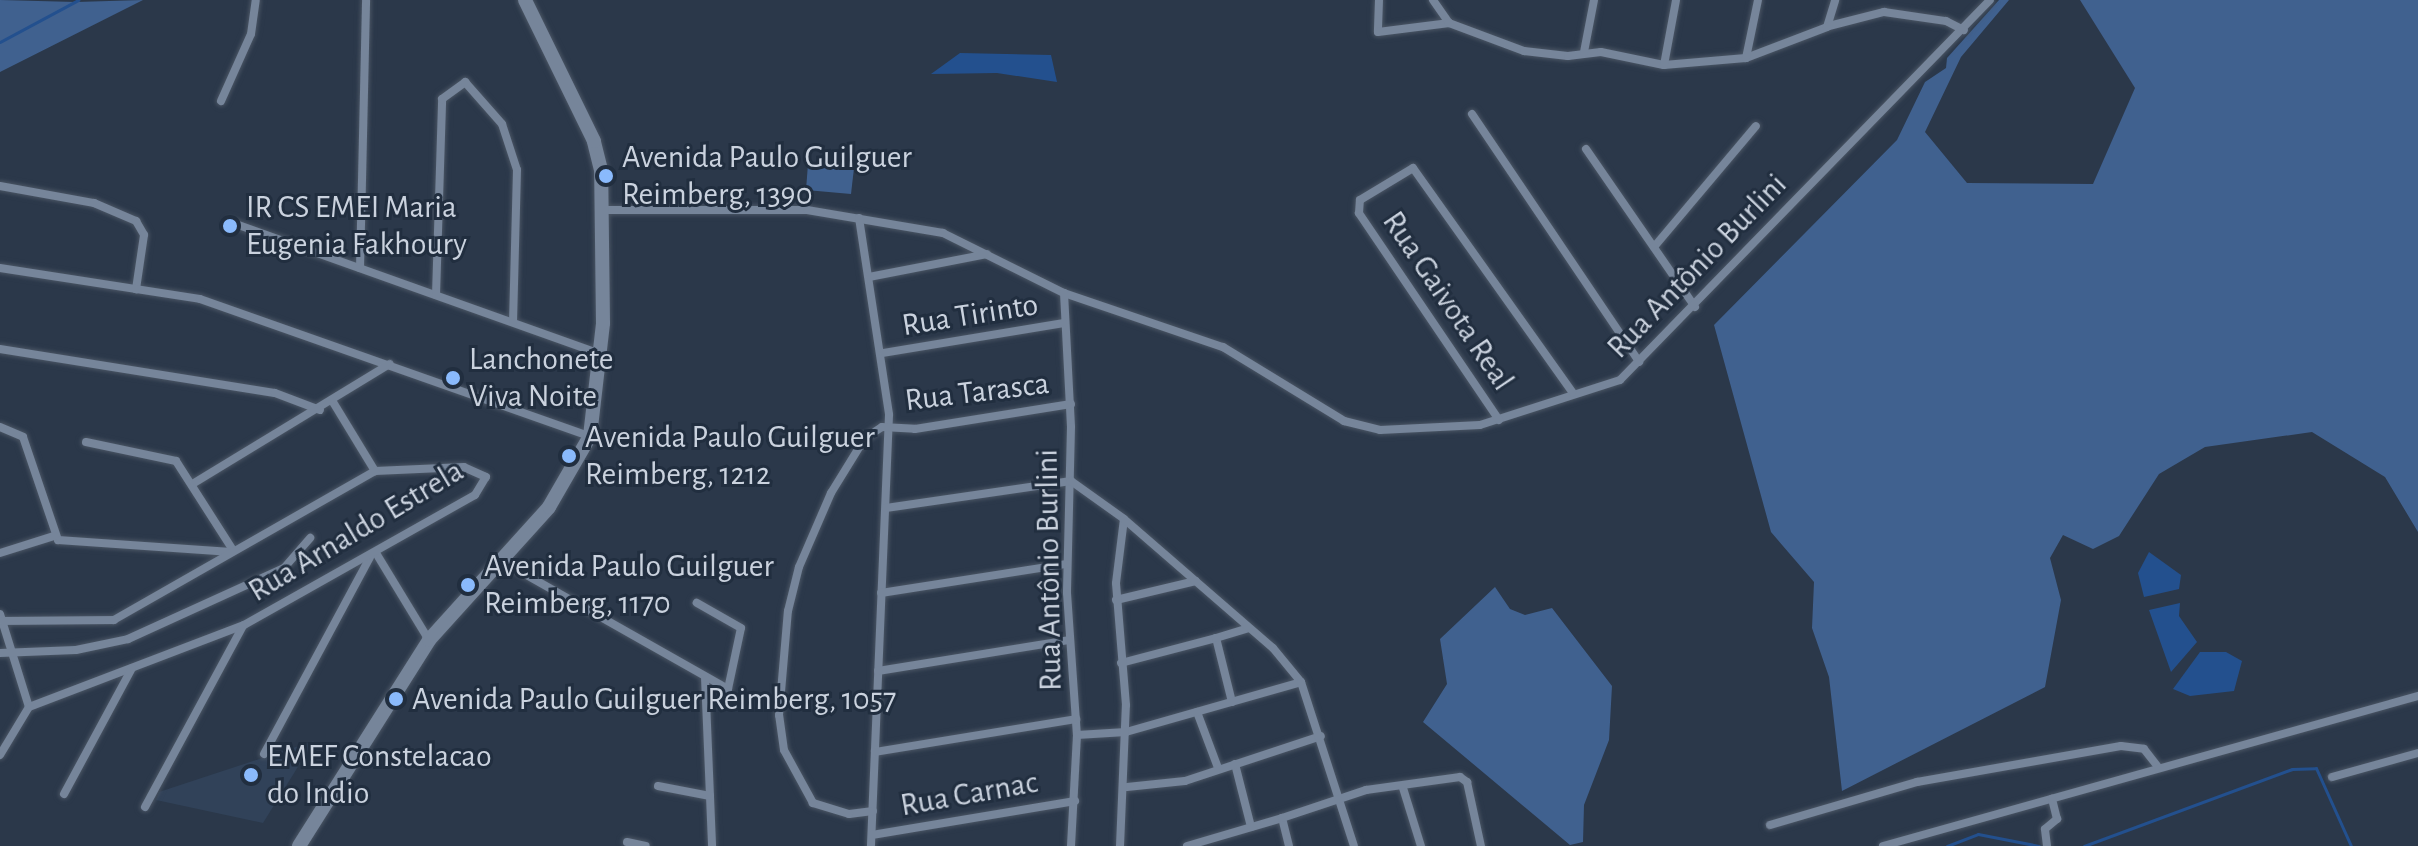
<!DOCTYPE html>
<meta charset="utf-8">
<style>
body{margin:0}
#map{position:relative;width:2418px;height:846px;overflow:hidden;background:#2b384a;font-family:"Alegreya Sans",sans-serif}
div>[style]{position:absolute}
[style*='--x']{left:calc(var(--x)*1px);top:calc(var(--y)*1px);width:calc(var(--w)*1px);rotate:calc(var(--a)*1deg)}
.built>*{inset:0;background:#314259}
.green>*{inset:0;background:#40618f}
.water>*{inset:0;background:#23508e}
.stream>*{height:3px;margin:-1.5px;padding:0 1.5px;transform-origin:1.5px;border-radius:1.5px;background:#23508e}
.roads{filter:drop-shadow(0 0 2px #4a5564) drop-shadow(0 0 2px #4a5564)}
.minor>*{height:8px;margin:-4px;padding:0 4px;transform-origin:4px;border-radius:4px;background:#76859a}
.secondary>*{height:14px;margin:-7px;padding:0 7px;transform-origin:7px;border-radius:7px;background:#76859a}
.dots>*{width:22px;height:22px;translate:-50% -50%;box-sizing:border-box;border:4px solid #212e3f;border-radius:50%}
span{translate:-50% -50%;white-space:nowrap;text-align:center;line-height:1.15;-webkit-text-stroke:6px #212e3f;paint-order:stroke}
.poi-label{font-size:32px;color:#cad2de}
.left{translate:0 -50%;text-align:left}
.street-label{font-size:32px;color:#cad2de}
</style>
<div id="map">
<div class="built">
<div style="clip-path:polygon(314px 741px,263px 823px,156px 800px,159px 792px)"></div>
</div>
<div class="green">
<div style="clip-path:polygon(0 0,76px 2px,143px 0,0 72px)"></div>
<div style="clip-path:polygon(1999px 0,2009px 0,1961px 57px,1925px 132px,1967px 183px,2093px 184px,2135px 88px,2080px 0,2418px 0,2418px 532px,2385px 477px,2312px 432px,2205px 447px,2159px 474px,2119px 536px,2093px 549px,2063px 535px,2050px 558px,2061px 600px,2045px 687px,1842px 791px,1829px 677px,1812px 628px,1814px 582px,1771px 532px,1714px 325px,1897px 140px,1925px 82px,1946px 68px,1947px 58px)"></div>
<div style="clip-path:polygon(808px 164px,854px 168px,851px 194px,806px 190px)"></div>
<div style="clip-path:polygon(1495px 587px,1510px 609px,1525px 615px,1552px 608px,1612px 686px,1609px 740px,1584px 805px,1583px 842px,1570px 845px,1423px 722px,1447px 684px,1440px 639px)"></div>
</div>
<div class="water">
<div style="clip-path:polygon(960px 53px,1051px 55px,1057px 82px,997px 73px,931px 74px)"></div>
<div style="clip-path:polygon(2149px 552px,2181px 575px,2179px 589px,2144px 597px,2138px 573px)"></div>
<div style="clip-path:polygon(2180px 603px,2179px 616px,2197px 642px,2171px 672px,2149px 610px)"></div>
<div style="clip-path:polygon(2200px 652px,2226px 652px,2242px 661px,2234px 691px,2190px 696px,2173px 689px)"></div>
</div>
<div class="stream">
<div style="--x:0;--y:42;--w:89;--a:-28.3"></div>
<div style="--x:1947;--y:846;--w:33;--a:-21"></div>
<div style="--x:1978;--y:834;--w:62;--a:11.1"></div>
<div style="--x:2084;--y:846;--w:222;--a:-20.3"></div>
<div style="--x:2292;--y:769;--w:24;--a:-2"></div>
<div style="--x:2316;--y:768;--w:85;--a:65.8"></div>
</div>
<div class="roads">
<div class="minor">
<div style="--x:1379;--y:0;--w:32;--a:92"></div>
<div style="--x:1378;--y:32;--w:72;--a:-7.2"></div>
<div style="--x:1433;--y:0;--w:28;--a:55"></div>
<div style="--x:1449;--y:23;--w:80;--a:20.5"></div>
<div style="--x:1524;--y:51;--w:44;--a:6.5"></div>
<div style="--x:1568;--y:56;--w:33;--a:-7"></div>
<div style="--x:1601;--y:52;--w:64;--a:11.7"></div>
<div style="--x:1664;--y:65;--w:82;--a:-4.9"></div>
<div style="--x:1746;--y:58;--w:87;--a:-20.9"></div>
<div style="--x:1827;--y:27;--w:28;--a:-73"></div>
<div style="--x:1829;--y:26;--w:57;--a:-14.3"></div>
<div style="--x:1884;--y:12;--w:63;--a:8.3"></div>
<div style="--x:1946;--y:21;--w:20;--a:27"></div>
<div style="--x:1584;--y:52;--w:53;--a:-79.1"></div>
<div style="--x:1746;--y:58;--w:59;--a:-78.3"></div>
<div style="--x:1664;--y:65;--w:66;--a:-79.5"></div>
<div style="--x:221;--y:101;--w:73;--a:-65.9"></div>
<div style="--x:251;--y:34;--w:34;--a:-82"></div>
<div style="--x:1472;--y:114;--w:299;--a:56"></div>
<div style="--x:1586;--y:149;--w:192;--a:55.4"></div>
<div style="--x:0;--y:186;--w:96;--a:10.3"></div>
<div style="--x:94;--y:203;--w:46;--a:23.2"></div>
<div style="--x:136;--y:221;--w:16;--a:60"></div>
<div style="--x:144;--y:235;--w:55;--a:98.4"></div>
<div style="--x:603;--y:210;--w:204;--a:0"></div>
<div style="--x:807;--y:210;--w:138;--a:9.6"></div>
<div style="--x:943;--y:233;--w:135;--a:26.4"></div>
<div style="--x:1064;--y:293;--w:168;--a:18.8"></div>
<div style="--x:1223;--y:347;--w:142;--a:31.4"></div>
<div style="--x:1344;--y:421;--w:37;--a:14"></div>
<div style="--x:1380;--y:430;--w:100;--a:-2.9"></div>
<div style="--x:1480;--y:425;--w:147;--a:-17.8"></div>
<div style="--x:1620;--y:380;--w:530;--a:-45.76"></div>
<div style="--x:859;--y:218;--w:199;--a:81.3"></div>
<div style="--x:889;--y:415;--w:431;--a:92.4"></div>
<div style="--x:230;--y:222;--w:394;--a:19.6"></div>
<div style="--x:1654;--y:247;--w:158;--a:-49.9"></div>
<div style="--x:0;--y:268;--w:202;--a:8.8"></div>
<div style="--x:200;--y:299;--w:413;--a:19.4"></div>
<div style="--x:360;--y:268;--w:268;--a:-88.7"></div>
<div style="--x:869;--y:277;--w:120;--a:-11"></div>
<div style="--x:1064;--y:293;--w:134;--a:87"></div>
<div style="--x:1071;--y:427;--w:166;--a:91.4"></div>
<div style="--x:1067;--y:593;--w:142;--a:86"></div>
<div style="--x:1077;--y:735;--w:111;--a:93.1"></div>
<div style="--x:436;--y:295;--w:196;--a:-88.2"></div>
<div style="--x:442;--y:99;--w:29;--a:-36"></div>
<div style="--x:465;--y:82;--w:56;--a:48.6"></div>
<div style="--x:502;--y:124;--w:48;--a:71.9"></div>
<div style="--x:517;--y:170;--w:152;--a:91.5"></div>
<div style="--x:0;--y:349;--w:278;--a:9.1"></div>
<div style="--x:275;--y:393;--w:48;--a:20.7"></div>
<div style="--x:883;--y:353;--w:184;--a:-9.4"></div>
<div style="--x:333;--y:402;--w:81;--a:58.7"></div>
<div style="--x:1499;--y:420;--w:250;--a:-124.1"></div>
<div style="--x:1359;--y:213;--w:13;--a:-86"></div>
<div style="--x:1360;--y:200;--w:62;--a:-31.1"></div>
<div style="--x:1413;--y:168;--w:275;--a:54.6"></div>
<div style="--x:0;--y:427;--w:25;--a:23"></div>
<div style="--x:23;--y:437;--w:109;--a:71.2"></div>
<div style="--x:58;--y:540;--w:170;--a:4"></div>
<div style="--x:86;--y:442;--w:92;--a:11.9"></div>
<div style="--x:176;--y:461;--w:106;--a:57.4"></div>
<div style="--x:194;--y:483;--w:229;--a:-31.3"></div>
<div style="--x:886;--y:508;--w:187;--a:-8.3"></div>
<div style="--x:1071;--y:481;--w:65;--a:35.6"></div>
<div style="--x:0;--y:553;--w:57;--a:-17.5"></div>
<div style="--x:376;--y:553;--w:102;--a:58.7"></div>
<div style="--x:500;--y:560;--w:262;--a:29.5"></div>
<div style="--x:728;--y:689;--w:62;--a:-78"></div>
<div style="--x:741;--y:628;--w:51;--a:-150.4"></div>
<div style="--x:881;--y:593;--w:188;--a:-8.9"></div>
<div style="--x:1116;--y:600;--w:82;--a:-13.4"></div>
<div style="--x:0;--y:614;--w:97;--a:72.7"></div>
<div style="--x:0;--y:653;--w:76;--a:-2.3"></div>
<div style="--x:76;--y:650;--w:53;--a:-11.9"></div>
<div style="--x:128;--y:639;--w:171;--a:-24.5"></div>
<div style="--x:284;--y:568;--w:40;--a:-49"></div>
<div style="--x:1121;--y:663;--w:98;--a:-14.7"></div>
<div style="--x:878;--y:671;--w:193;--a:-9.2"></div>
<div style="--x:705;--y:677;--w:169;--a:87.6"></div>
<div style="--x:1232;--y:702;--w:66;--a:-104"></div>
<div style="--x:1216;--y:638;--w:34;--a:-17"></div>
<div style="--x:1197;--y:712;--w:60;--a:69.4"></div>
<div style="--x:1077;--y:735;--w:49;--a:-3.5"></div>
<div style="--x:1126;--y:732;--w:182;--a:-15.9"></div>
<div style="--x:875;--y:752;--w:204;--a:-9.3"></div>
<div style="--x:264;--y:754;--w:224;--a:-61.7"></div>
<div style="--x:0;--y:755;--w:56;--a:-58.9"></div>
<div style="--x:29;--y:707;--w:230;--a:-20.9"></div>
<div style="--x:244;--y:625;--w:265;--a:-29.4"></div>
<div style="--x:475;--y:495;--w:21;--a:-59"></div>
<div style="--x:486;--y:477;--w:24;--a:-156"></div>
<div style="--x:464;--y:467;--w:89;--a:177.4"></div>
<div style="--x:375;--y:471;--w:301;--a:150.3"></div>
<div style="--x:114;--y:620;--w:112;--a:179.5"></div>
<div style="--x:1235;--y:764;--w:65;--a:75.7"></div>
<div style="--x:2332;--y:777;--w:89;--a:-15.6"></div>
<div style="--x:658;--y:786;--w:53;--a:10.9"></div>
<div style="--x:1127;--y:787;--w:58;--a:-5.9"></div>
<div style="--x:1185;--y:781;--w:143;--a:-18.3"></div>
<div style="--x:1403;--y:788;--w:61;--a:72.8"></div>
<div style="--x:64;--y:794;--w:143;--a:-61.6"></div>
<div style="--x:145;--y:807;--w:206;--a:-61.6"></div>
<div style="--x:873;--y:811;--w:24;--a:173"></div>
<div style="--x:849;--y:814;--w:38;--a:-163"></div>
<div style="--x:813;--y:803;--w:60;--a:-118.7"></div>
<div style="--x:784;--y:750;--w:35;--a:-98"></div>
<div style="--x:779;--y:715;--w:104;--a:-85.1"></div>
<div style="--x:788;--y:611;--w:45;--a:-76"></div>
<div style="--x:799;--y:567;--w:81;--a:-66.6"></div>
<div style="--x:831;--y:493;--w:65;--a:-58.3"></div>
<div style="--x:865;--y:438;--w:20;--a:-33"></div>
<div style="--x:882;--y:427;--w:33;--a:3"></div>
<div style="--x:915;--y:429;--w:158;--a:-9.1"></div>
<div style="--x:1770;--y:825;--w:153;--a:-16.3"></div>
<div style="--x:1917;--y:782;--w:207;--a:-10"></div>
<div style="--x:2121;--y:746;--w:23;--a:7"></div>
<div style="--x:2144;--y:749;--w:24;--a:52"></div>
<div style="--x:872;--y:835;--w:206;--a:-9.5"></div>
<div style="--x:627;--y:842;--w:19;--a:12"></div>
<div style="--x:1120;--y:846;--w:141;--a:-87.6"></div>
<div style="--x:1126;--y:705;--w:122;--a:-94.7"></div>
<div style="--x:1116;--y:583;--w:64;--a:-82.9"></div>
<div style="--x:1124;--y:519;--w:197;--a:40.9"></div>
<div style="--x:1273;--y:648;--w:44;--a:50.5"></div>
<div style="--x:1301;--y:682;--w:172;--a:72.1"></div>
<div style="--x:1187;--y:846;--w:99;--a:-16.4"></div>
<div style="--x:1289;--y:846;--w:29;--a:-104"></div>
<div style="--x:1282;--y:818;--w:89;--a:-18.4"></div>
<div style="--x:1366;--y:790;--w:95;--a:-7.9"></div>
<div style="--x:1460;--y:777;--w:9;--a:36"></div>
<div style="--x:1467;--y:782;--w:66;--a:77.7"></div>
<div style="--x:1883;--y:846;--w:556;--a:-15.66"></div>
<div style="--x:2047;--y:846;--w:17;--a:-97"></div>
<div style="--x:2045;--y:829;--w:16;--a:-40"></div>
<div style="--x:2057;--y:819;--w:21;--a:-104"></div>
</div>
<div class="secondary">
<div style="--x:299;--y:846;--w:244;--a:-57.7"></div>
<div style="--x:429;--y:640;--w:179;--a:-47.9"></div>
<div style="--x:549;--y:507;--w:82;--a:-60"></div>
<div style="--x:590;--y:436;--w:114;--a:-83.4"></div>
<div style="--x:603;--y:323;--w:153;--a:-90.7"></div>
<div style="--x:601;--y:170;--w:30;--a:-104"></div>
<div style="--x:594;--y:141;--w:157;--a:-116.1"></div>
</div>
</div>
<div class="dots">
<div style="left:606px;top:176px;background:#8abafc"></div>
<div style="left:230px;top:226px;background:#8abafc"></div>
<div style="left:453px;top:378px;background:#8abafc"></div>
<div style="left:569px;top:456px;background:#8abafc"></div>
<div style="left:468px;top:585px;background:#8abafc"></div>
<div style="left:396px;top:699px;background:#8abafc"></div>
<div style="left:251px;top:775px;background:#8abafc"></div>
</div>
<div class="poi-label">
<span class="left" style="left:622px;top:176px">Avenida Paulo Guilguer<br>Reimberg, 1390</span>
<span class="left" style="left:246px;top:226px">IR CS EMEI Maria<br>Eugenia Fakhoury</span>
<span class="left" style="left:469px;top:378px">Lanchonete<br>Viva Noite</span>
<span class="left" style="left:585px;top:456px">Avenida Paulo Guilguer<br>Reimberg, 1212</span>
<span class="left" style="left:484px;top:585px">Avenida Paulo Guilguer<br>Reimberg, 1170</span>
<span class="left" style="left:412px;top:699px">Avenida Paulo Guilguer Reimberg, 1057</span>
<span class="left" style="left:267px;top:775px">EMEF Constelacao<br>do Indio</span>
</div>
<div class="street-label">
<span style="left:1697px;top:266px;rotate:-46deg">Rua Antônio Burlini</span>
<span style="left:1448px;top:301px;rotate:56deg">Rua Gaivota Real</span>
<span style="left:970px;top:315px;rotate:-9deg">Rua Tirinto</span>
<span style="left:977px;top:392px;rotate:-7deg">Rua Tarasca</span>
<span style="left:356px;top:531px;rotate:-31deg">Rua Arnaldo Estrela</span>
<span style="left:1049px;top:570px;rotate:-91deg">Rua Antônio Burlini</span>
<span style="left:969px;top:794px;rotate:-10deg">Rua Carnac</span>
</div>
</div>
